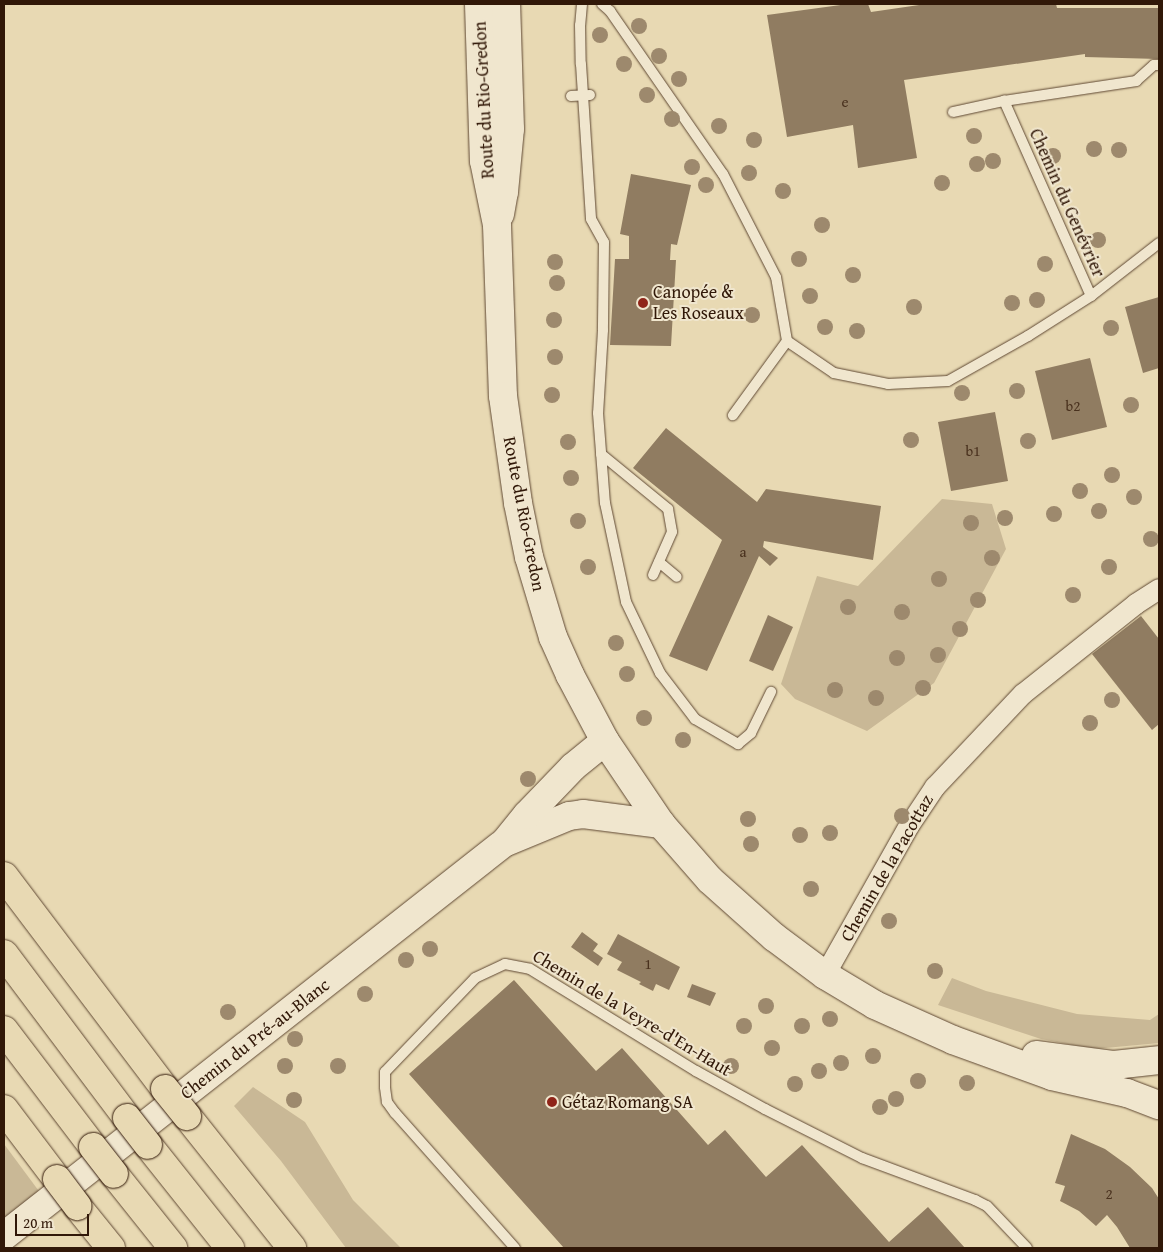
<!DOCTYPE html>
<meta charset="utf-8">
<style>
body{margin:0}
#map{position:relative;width:1163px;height:1252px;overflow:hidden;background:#e8d9b3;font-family:"Gentium Book Plus",serif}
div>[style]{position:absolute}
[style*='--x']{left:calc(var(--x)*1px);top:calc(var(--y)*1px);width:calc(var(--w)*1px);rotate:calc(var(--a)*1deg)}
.green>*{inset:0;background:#c9b896}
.building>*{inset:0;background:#907c61}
.roads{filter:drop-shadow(0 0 1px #5f4833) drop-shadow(0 0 1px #5f4833)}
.lane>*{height:10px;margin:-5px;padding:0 5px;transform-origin:5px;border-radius:5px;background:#f0e6ce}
.street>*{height:20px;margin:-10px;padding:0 10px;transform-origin:10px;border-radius:10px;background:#f0e6ce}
.secondary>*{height:28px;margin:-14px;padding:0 14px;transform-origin:14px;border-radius:14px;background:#f0e6ce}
.highway>*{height:28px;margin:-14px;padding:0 14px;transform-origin:14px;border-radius:14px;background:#e8d9b3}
.bridges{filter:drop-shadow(0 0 1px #311808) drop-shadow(0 0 1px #311808)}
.highway-bridge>*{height:28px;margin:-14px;padding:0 14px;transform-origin:14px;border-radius:14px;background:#e8d9b3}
.trees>*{width:16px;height:16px;margin:-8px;border-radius:50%;background:#9d896d}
.dots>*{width:14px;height:14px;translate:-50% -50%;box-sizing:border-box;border:2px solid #f0e6ce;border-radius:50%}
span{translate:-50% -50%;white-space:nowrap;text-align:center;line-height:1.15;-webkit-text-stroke:4px #f0e6ce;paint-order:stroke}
.number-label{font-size:15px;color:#49311e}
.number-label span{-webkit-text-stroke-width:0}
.street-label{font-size:18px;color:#311808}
.poi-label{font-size:18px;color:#311808}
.left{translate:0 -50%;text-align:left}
.frame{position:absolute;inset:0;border:5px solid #311808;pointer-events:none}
.scale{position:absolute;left:15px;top:1214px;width:74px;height:22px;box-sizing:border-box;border:2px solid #311808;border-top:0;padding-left:6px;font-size:15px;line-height:18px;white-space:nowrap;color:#311808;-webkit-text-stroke:4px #f0e6ce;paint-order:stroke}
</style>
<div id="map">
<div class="green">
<div style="clip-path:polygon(942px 499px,992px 504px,1006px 549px,934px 683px,867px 731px,795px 699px,781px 684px,817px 576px,858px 586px)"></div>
<div style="clip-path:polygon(952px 978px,986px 991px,1077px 1014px,1150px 1020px,1159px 1014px,1159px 1043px,1094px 1049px,1041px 1039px,938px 1005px)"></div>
<div style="clip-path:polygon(253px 1087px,305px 1122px,353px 1200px,401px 1248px,346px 1248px,281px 1161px,234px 1106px)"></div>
<div style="clip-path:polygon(4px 1144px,47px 1202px,4px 1236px)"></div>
</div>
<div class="building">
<div style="clip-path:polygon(848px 4px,868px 4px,871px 12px,926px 4px,1056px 4px,1057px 8px,1159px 8px,1159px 59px,1085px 57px,1085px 54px,904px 80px,917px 158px,858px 168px,853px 125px,787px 137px,767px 15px)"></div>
<div style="clip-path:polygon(631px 174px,691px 185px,677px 245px,671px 244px,670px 260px,676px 260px,671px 346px,610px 345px,615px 259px,629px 259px,629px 236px,620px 234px)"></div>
<div style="clip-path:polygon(1159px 297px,1159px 368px,1143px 373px,1125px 307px)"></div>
<div style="clip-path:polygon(1090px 358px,1107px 427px,1052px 440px,1035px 371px)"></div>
<div style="clip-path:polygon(995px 412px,1008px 481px,951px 491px,938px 422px)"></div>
<div style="clip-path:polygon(666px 428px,757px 502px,766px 489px,881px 506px,873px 560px,764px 541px,763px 547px,778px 558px,770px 566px,759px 556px,707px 671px,669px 656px,722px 540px,633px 468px)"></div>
<div style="clip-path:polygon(768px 615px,793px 627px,773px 671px,749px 661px)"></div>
<div style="clip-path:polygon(1141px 616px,1159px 639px,1159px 724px,1152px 730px,1092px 654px)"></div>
<div style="clip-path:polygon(582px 932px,598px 944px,593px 951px,603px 958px,598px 966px,571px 947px)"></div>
<div style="clip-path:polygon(618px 934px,680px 967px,669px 990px,656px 984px,653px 991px,639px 984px,641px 982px,617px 970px,622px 962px,607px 954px)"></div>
<div style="clip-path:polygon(514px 980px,596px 1071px,622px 1048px,708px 1145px,725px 1130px,766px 1177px,802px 1145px,889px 1242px,928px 1207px,965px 1248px,564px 1248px,409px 1074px)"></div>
<div style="clip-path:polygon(692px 984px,716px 993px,710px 1006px,687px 997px)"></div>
<div style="clip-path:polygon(1071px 1134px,1105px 1149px,1130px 1167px,1152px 1188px,1159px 1199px,1159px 1248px,1130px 1248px,1117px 1227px,1107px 1215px,1096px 1226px,1079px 1211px,1060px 1201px,1065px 1186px,1055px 1183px)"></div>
</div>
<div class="roads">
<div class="lane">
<div style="--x:582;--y:4;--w:21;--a:95"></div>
<div style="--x:580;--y:25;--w:39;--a:89"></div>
<div style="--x:581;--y:64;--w:155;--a:86.3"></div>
<div style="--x:591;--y:219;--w:26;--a:61"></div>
<div style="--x:604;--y:242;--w:88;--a:90.7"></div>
<div style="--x:603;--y:330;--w:83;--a:93.4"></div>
<div style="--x:598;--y:413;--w:90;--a:85.6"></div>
<div style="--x:605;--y:503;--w:101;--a:78"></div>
<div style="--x:626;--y:602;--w:79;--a:64.4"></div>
<div style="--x:660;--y:673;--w:58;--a:52.7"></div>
<div style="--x:695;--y:719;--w:50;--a:30.2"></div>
<div style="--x:738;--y:744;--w:17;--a:-40"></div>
<div style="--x:751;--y:733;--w:46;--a:-64"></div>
<div style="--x:602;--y:4;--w:11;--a:41"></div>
<div style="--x:610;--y:11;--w:198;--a:55.3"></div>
<div style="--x:723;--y:174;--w:116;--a:62.8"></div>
<div style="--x:776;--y:277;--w:65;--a:80.2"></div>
<div style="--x:787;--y:341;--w:92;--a:126.1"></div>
<div style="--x:571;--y:96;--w:19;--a:-3"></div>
<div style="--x:953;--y:112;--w:52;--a:-12.2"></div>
<div style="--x:1091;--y:296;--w:86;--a:-37.9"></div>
<div style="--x:787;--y:341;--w:57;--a:34.2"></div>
<div style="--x:834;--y:373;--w:55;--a:11.5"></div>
<div style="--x:888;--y:384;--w:60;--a:-2.9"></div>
<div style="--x:948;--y:381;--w:92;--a:-29.4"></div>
<div style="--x:1028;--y:336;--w:75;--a:-32.4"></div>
<div style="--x:1091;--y:296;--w:214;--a:-114"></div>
<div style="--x:1004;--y:101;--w:134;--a:-8.6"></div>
<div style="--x:1136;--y:81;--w:24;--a:-42"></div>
<div style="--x:1154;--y:65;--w:5;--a:0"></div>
<div style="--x:601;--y:454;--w:87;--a:39.4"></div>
<div style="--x:668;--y:509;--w:23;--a:80"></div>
<div style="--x:672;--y:532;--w:47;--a:113.8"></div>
<div style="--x:659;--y:562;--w:23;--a:40"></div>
<div style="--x:515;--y:1248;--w:181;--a:-131.6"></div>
<div style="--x:395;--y:1113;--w:14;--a:-126"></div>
<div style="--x:387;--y:1102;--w:15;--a:-98"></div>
<div style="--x:385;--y:1087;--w:15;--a:-90"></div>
<div style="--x:385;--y:1072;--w:130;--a:-46.2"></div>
<div style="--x:475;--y:978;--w:33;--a:-25"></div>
<div style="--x:505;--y:964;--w:25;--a:11"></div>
<div style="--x:530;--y:969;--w:195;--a:31.6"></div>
<div style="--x:696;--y:1071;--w:79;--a:28.8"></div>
<div style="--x:765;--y:1109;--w:109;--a:26.8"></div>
<div style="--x:862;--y:1158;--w:121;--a:20.4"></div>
<div style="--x:975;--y:1200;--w:13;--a:27"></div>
<div style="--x:987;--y:1206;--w:58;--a:46.4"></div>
</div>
<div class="street">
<div style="--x:825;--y:975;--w:171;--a:-60.6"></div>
<div style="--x:909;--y:826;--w:47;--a:-56.3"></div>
<div style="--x:935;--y:787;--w:128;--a:-46.6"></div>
<div style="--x:1023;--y:694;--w:144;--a:-38.5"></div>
<div style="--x:1136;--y:604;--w:27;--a:-33"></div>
</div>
<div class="secondary">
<div style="--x:479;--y:4;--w:157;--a:88.2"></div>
<div style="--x:484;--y:161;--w:65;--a:78.5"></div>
<div style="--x:497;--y:225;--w:171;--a:88"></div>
<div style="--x:503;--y:396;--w:108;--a:82"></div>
<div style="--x:518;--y:503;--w:55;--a:78.5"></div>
<div style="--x:529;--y:557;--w:84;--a:73.3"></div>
<div style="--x:553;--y:637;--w:42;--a:65.9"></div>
<div style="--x:570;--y:675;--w:75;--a:62.1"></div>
<div style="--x:605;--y:741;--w:100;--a:56"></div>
<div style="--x:661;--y:824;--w:74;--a:48.8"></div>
<div style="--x:710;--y:880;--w:86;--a:41.7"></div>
<div style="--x:774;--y:937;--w:64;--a:36.7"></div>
<div style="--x:825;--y:975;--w:58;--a:31"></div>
<div style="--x:875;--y:1005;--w:85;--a:24.2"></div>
<div style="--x:953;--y:1040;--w:105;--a:20"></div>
<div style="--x:1052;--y:1076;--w:77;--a:12.8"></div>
<div style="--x:1127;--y:1093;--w:34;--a:21"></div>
<div style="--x:500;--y:214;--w:22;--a:-80"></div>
<div style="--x:504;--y:192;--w:63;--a:-84.6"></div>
<div style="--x:510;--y:129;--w:125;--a:-91.8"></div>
<div style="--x:506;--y:842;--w:68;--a:-22.4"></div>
<div style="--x:569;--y:816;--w:14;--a:-8"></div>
<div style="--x:583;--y:814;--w:79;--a:7.3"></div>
<div style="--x:1036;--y:1055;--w:79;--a:7.3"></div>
<div style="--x:1114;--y:1065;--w:45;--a:-6.3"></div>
<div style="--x:4;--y:1236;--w:637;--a:-38.18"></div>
<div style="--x:505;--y:842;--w:35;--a:-51"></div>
<div style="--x:527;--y:815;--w:66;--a:-46.2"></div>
<div style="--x:573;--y:767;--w:41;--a:-39.1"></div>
</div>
<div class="highway">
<div style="--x:4;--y:876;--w:267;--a:52.9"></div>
<div style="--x:4;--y:954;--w:205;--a:53.1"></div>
<div style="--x:4;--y:1030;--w:147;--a:52.7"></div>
<div style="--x:4;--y:1109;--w:88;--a:52.9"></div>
<div style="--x:187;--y:1116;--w:169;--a:51.5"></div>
<div style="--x:148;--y:1145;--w:132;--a:51.5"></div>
<div style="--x:114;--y:1174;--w:95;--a:51.4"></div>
<div style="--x:77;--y:1206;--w:54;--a:51"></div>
</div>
</div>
<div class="bridges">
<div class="highway-bridge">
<div style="--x:165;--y:1089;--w:35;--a:51"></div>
<div style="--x:127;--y:1118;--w:34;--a:52"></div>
<div style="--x:93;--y:1147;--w:34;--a:52"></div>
<div style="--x:57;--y:1179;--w:34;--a:53"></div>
</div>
</div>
<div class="trees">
<div style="left:639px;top:26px"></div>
<div style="left:600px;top:35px"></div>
<div style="left:659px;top:56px"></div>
<div style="left:624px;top:64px"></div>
<div style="left:679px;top:79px"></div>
<div style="left:647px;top:95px"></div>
<div style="left:672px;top:119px"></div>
<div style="left:719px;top:126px"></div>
<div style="left:974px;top:136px"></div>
<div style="left:754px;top:140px"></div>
<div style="left:1094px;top:149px"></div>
<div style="left:1119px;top:150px"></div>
<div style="left:1053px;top:156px"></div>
<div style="left:993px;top:161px"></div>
<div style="left:977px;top:164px"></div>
<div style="left:692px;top:167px"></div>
<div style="left:749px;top:173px"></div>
<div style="left:942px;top:183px"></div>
<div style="left:706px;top:185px"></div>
<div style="left:783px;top:191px"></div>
<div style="left:822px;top:225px"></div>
<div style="left:1098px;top:240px"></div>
<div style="left:799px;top:259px"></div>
<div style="left:555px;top:262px"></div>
<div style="left:1045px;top:264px"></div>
<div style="left:853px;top:275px"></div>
<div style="left:557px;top:283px"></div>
<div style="left:810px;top:296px"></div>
<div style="left:1037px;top:300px"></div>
<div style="left:1012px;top:303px"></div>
<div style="left:914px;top:307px"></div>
<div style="left:752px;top:315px"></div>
<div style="left:554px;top:320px"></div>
<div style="left:825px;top:327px"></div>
<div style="left:1111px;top:328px"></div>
<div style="left:857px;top:331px"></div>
<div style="left:555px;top:357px"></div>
<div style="left:1017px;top:391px"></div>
<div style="left:962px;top:393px"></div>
<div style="left:552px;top:395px"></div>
<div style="left:1131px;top:405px"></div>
<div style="left:911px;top:440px"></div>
<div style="left:1028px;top:441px"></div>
<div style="left:568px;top:442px"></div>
<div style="left:1112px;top:475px"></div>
<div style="left:571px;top:478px"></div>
<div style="left:1080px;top:491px"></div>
<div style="left:1134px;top:497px"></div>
<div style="left:1099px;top:511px"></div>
<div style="left:1054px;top:514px"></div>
<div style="left:1005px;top:518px"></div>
<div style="left:578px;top:521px"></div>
<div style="left:971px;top:523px"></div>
<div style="left:1151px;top:539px"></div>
<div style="left:992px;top:558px"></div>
<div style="left:588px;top:567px"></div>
<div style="left:1109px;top:567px"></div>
<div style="left:939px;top:579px"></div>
<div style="left:1073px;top:595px"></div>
<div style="left:978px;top:600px"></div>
<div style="left:848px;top:607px"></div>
<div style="left:902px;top:612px"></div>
<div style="left:960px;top:629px"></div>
<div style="left:616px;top:643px"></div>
<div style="left:938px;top:655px"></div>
<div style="left:897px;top:658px"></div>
<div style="left:627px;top:674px"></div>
<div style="left:923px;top:688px"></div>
<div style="left:835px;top:690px"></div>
<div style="left:876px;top:698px"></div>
<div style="left:1112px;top:700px"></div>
<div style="left:644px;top:718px"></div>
<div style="left:1090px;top:723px"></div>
<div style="left:683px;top:740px"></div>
<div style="left:528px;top:779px"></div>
<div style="left:902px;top:816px"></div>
<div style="left:748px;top:819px"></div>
<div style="left:830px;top:833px"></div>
<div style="left:800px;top:835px"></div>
<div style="left:751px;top:844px"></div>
<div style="left:811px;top:889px"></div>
<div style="left:889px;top:921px"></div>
<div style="left:430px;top:949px"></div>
<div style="left:406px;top:960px"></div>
<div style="left:935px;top:971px"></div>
<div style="left:365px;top:994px"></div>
<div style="left:766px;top:1006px"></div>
<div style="left:228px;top:1012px"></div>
<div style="left:830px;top:1019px"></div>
<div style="left:744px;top:1026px"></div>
<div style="left:802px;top:1026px"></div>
<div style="left:295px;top:1039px"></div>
<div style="left:772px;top:1048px"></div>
<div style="left:873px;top:1056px"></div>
<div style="left:841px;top:1063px"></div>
<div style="left:285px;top:1066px"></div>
<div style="left:338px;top:1066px"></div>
<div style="left:731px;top:1066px"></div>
<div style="left:819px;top:1071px"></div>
<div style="left:918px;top:1081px"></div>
<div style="left:967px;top:1083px"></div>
<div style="left:795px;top:1084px"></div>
<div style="left:896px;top:1099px"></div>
<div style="left:294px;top:1100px"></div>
<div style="left:880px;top:1107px"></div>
</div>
<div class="dots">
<div style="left:643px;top:303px;background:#8f2418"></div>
<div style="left:552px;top:1102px;background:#8f2418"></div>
</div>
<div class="number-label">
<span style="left:845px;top:102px">e</span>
<span style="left:1073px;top:406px">b2</span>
<span style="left:973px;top:451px">b1</span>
<span style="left:743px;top:552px">a</span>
<span style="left:648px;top:964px">1</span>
<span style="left:1109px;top:1194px">2</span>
</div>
<div class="street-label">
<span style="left:484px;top:100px;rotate:-93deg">Route du Rio-Gredon</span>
<span style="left:1067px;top:203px;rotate:66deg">Chemin du Genévrier</span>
<span style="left:524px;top:514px;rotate:79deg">Route du Rio-Gredon</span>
<span style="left:887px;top:868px;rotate:-60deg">Chemin de la Pacottaz</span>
<span style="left:632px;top:1013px;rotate:31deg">Chemin de la Veyre-d'En-Haut</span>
<span style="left:255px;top:1039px;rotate:-38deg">Chemin du Pré-au-Blanc</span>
</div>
<div class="poi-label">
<span class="left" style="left:653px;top:303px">Canopée &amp;<br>Les Roseaux</span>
<span class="left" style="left:562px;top:1102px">Gétaz Romang SA</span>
</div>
<div class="frame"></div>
<div class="scale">20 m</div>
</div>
